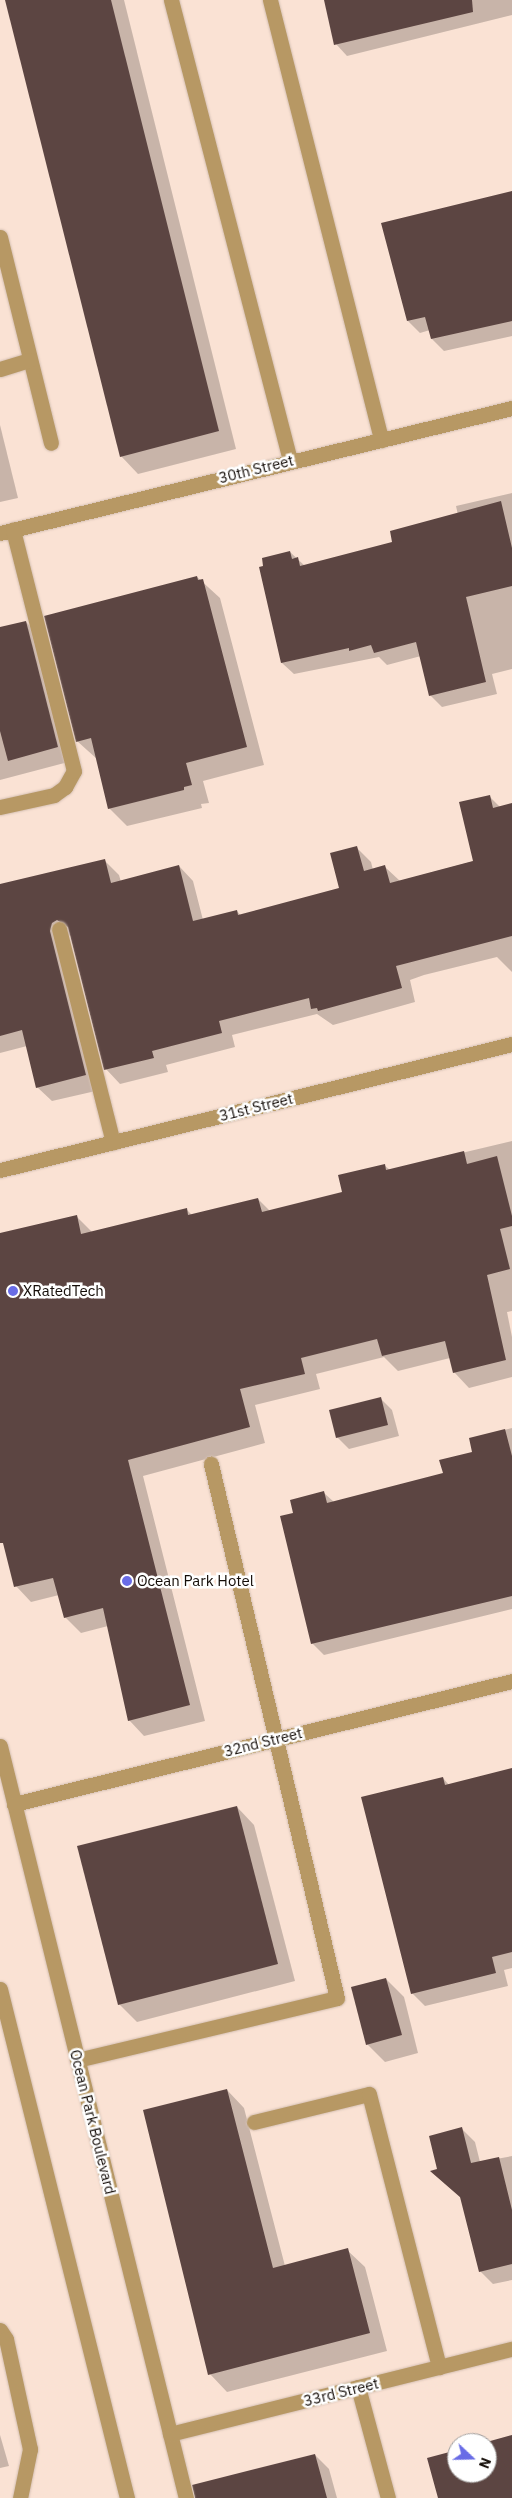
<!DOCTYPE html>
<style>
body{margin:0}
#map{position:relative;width:512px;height:2498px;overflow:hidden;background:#fae2d4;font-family:"IBM Plex Sans",sans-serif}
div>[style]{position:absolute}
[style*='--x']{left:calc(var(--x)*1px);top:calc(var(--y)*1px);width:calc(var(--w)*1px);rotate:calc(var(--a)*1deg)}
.shadow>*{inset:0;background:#0003}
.building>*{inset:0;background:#5c4542}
.roads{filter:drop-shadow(0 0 1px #d5c0b3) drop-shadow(0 0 1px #d5c0b3)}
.minor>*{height:15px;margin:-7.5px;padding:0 7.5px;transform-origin:7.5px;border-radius:7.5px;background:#b79864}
.dots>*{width:14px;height:14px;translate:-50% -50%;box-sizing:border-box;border:2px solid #fff;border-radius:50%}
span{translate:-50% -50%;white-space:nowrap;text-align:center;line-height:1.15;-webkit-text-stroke:5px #fff;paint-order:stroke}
.street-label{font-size:15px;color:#140d08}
.poi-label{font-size:15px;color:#140d08}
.left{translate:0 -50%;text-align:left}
.north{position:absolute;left:447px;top:2433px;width:50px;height:50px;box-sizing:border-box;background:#fff;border:1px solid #a19e9c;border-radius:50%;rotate:111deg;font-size:14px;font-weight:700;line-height:20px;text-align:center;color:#140d08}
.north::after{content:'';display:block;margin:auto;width:18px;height:22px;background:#696ce6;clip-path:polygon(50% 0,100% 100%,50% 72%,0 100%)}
</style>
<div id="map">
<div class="shadow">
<div style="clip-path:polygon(7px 0,124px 0,236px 449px,138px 474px,121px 456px)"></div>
<div style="clip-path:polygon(325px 0,512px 0,512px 15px,347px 56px,336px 44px)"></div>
<div style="clip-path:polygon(512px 191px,512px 336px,444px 351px,432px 339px,430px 330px,420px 333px,408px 321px)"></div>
<div style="clip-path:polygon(0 425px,18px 498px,0 502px)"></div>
<div style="clip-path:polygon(512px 493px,512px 669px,492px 674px,497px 694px,442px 707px,430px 695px,421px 656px,387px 665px,379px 657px,294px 674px,282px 663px,290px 552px,305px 566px,394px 543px,458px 515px,456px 506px)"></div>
<div style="clip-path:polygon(197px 577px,220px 598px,264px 765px,203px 781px,209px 803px,201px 804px,202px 808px,127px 826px,109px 808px,97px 759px,77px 741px)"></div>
<div style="clip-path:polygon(26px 622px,40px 636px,72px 761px,0 780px,0 629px)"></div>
<div style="clip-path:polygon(489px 796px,500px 807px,512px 805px,512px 972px,497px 957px,424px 975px,410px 980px,415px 1002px,333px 1025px,317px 1014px,232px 1035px,235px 1047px,166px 1065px,168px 1072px,120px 1084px,106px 1069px,71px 933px,64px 946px,100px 1090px,52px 1101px,37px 1087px,27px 1046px,0 1053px,0 885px,105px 861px,119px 875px,121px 882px,179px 866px,193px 881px,203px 920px,237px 911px,241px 916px,341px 889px,357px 848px,371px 862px,373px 870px,385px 867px,400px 881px,474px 861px)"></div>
<div style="clip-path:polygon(512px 1141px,512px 1311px,507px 1312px,512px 1337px,512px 1377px,469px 1388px,454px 1372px,450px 1358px,398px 1371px,384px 1357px,316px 1374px,320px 1389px,255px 1405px,265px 1443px,143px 1476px,205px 1721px,144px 1736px,129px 1720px,108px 1626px,81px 1633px,65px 1617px,59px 1595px,31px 1602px,16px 1586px,0 1532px,0 1235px,76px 1216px,92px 1232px,186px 1209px,192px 1215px,258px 1199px,270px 1211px,344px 1193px,384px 1165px,390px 1170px)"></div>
<div style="clip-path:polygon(380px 1398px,392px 1410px,399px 1436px,349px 1449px,337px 1437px)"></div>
<div style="clip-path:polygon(512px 1428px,512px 1609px,324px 1655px,312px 1643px,294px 1514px,324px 1493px,334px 1502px,444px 1474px,474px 1453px,470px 1439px)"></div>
<div style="clip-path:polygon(512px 1769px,512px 1968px,504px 1970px,508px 1986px,425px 2006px,412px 1993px,443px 1778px,449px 1785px)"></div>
<div style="clip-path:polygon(237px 1807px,254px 1825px,295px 1981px,137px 2022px,119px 2004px)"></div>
<div style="clip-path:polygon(386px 1979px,404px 1997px,418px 2053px,385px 2062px,367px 2044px)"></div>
<div style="clip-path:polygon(227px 2090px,244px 2108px,285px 2266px,347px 2250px,365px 2267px,387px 2351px,227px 2392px,210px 2374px)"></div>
<div style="clip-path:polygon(462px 2129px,475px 2142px,480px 2162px,512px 2156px,512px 2280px,493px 2284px,480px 2271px,462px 2199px,432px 2172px,439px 2170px)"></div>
<div style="clip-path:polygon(0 2435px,9px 2466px,0 2468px)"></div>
<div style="clip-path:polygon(315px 2455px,329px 2469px,337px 2498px,240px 2498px)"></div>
</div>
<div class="building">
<div style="clip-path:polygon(5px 0,111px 0,219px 431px,120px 457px)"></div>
<div style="clip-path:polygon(324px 0,472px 0,473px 12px,334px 45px)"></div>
<div style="clip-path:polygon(512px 191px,512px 321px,431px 339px,425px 317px,407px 321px,381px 223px)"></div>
<div style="clip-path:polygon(501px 501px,512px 548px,512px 586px,466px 597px,486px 682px,429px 696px,416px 642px,374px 653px,371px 645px,349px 651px,349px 648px,281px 663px,259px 567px,263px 566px,262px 558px,290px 551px,292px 559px,298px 557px,300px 566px,392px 542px,390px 531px)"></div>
<div style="clip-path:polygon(197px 576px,198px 580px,203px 579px,247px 747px,186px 763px,192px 785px,184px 787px,184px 790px,108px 809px,91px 738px,76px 742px,44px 616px)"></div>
<div style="clip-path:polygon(26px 621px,58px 747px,8px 761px,0 731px,0 627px)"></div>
<div style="clip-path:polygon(490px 795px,493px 808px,512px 803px,512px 936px,396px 966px,402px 988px,318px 1011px,317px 1008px,311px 1009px,309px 998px,219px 1021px,222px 1033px,152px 1051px,154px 1058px,104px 1070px,68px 927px,57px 920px,52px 923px,50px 931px,86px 1075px,36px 1088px,22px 1030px,0 1036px,0 884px,105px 859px,111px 883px,179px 865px,193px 921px,237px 910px,238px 915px,339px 888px,330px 853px,357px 846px,364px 871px,385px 865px,390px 883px,473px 861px,459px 802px)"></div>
<div style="clip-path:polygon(464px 1151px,467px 1164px,497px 1156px,512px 1216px,512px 1226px,500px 1229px,510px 1269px,487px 1275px,506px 1360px,453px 1373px,445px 1341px,382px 1356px,377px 1339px,301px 1358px,305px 1374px,240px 1389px,250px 1427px,128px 1460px,190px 1705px,128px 1721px,103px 1608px,64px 1618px,53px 1578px,14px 1587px,3px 1543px,0 1543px,0 1233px,77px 1215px,81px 1234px,187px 1208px,188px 1215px,258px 1198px,262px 1212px,342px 1192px,338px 1175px,385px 1164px,386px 1170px)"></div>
<div style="clip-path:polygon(381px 1397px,388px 1425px,336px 1438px,329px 1410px)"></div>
<div style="clip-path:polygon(505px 1429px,512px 1456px,512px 1596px,311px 1644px,280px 1516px,293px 1513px,290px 1500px,324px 1491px,327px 1503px,443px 1473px,439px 1460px,472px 1452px,469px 1438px)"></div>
<div style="clip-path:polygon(512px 1768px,512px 1952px,492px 1957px,496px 1973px,411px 1994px,361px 1797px,443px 1777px,445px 1785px)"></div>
<div style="clip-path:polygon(237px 1806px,278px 1964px,118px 2005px,77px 1846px)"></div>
<div style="clip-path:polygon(386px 1978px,402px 2035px,366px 2045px,351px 1987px)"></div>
<div style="clip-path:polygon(227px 2089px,273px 2268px,348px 2248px,370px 2333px,208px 2375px,143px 2110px)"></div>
<div style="clip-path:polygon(462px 2127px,471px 2163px,499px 2157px,512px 2210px,512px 2264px,479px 2272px,460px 2197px,430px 2171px,437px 2169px,429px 2136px)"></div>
<div style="clip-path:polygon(512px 2435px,512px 2498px,438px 2498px,427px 2458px,457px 2450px,457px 2473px,487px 2473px,487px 2443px,483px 2443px)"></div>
<div style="clip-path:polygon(315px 2454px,327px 2498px,195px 2498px,192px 2485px)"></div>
</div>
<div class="roads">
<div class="minor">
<div style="--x:171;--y:0;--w:476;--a:75.5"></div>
<div style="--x:270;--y:0;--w:454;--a:75.8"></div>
<div style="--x:0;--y:237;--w:212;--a:76.1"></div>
<div style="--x:0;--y:369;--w:31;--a:-17"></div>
<div style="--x:0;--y:533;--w:527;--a:-13.72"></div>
<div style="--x:0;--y:807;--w:55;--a:-12.5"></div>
<div style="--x:54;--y:795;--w:14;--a:-36"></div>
<div style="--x:65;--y:787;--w:18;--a:-61"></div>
<div style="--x:74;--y:771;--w:249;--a:-104.2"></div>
<div style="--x:59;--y:929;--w:220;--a:75.8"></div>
<div style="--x:0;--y:1170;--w:527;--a:-13.83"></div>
<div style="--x:0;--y:1746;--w:775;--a:76.11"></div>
<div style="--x:14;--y:1804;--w:513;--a:-13.87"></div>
<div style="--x:0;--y:1989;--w:525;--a:75.99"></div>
<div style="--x:77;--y:2060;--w:267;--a:-13.4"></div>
<div style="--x:337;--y:1998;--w:549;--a:-103.28"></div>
<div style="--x:254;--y:2122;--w:118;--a:-13.7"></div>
<div style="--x:369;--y:2094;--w:282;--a:75.6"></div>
<div style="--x:0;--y:2330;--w:11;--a:56"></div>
<div style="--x:6;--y:2339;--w:113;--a:77.7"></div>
<div style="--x:30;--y:2449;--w:50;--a:101.5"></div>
<div style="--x:358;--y:2387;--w:115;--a:74.9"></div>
<div style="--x:170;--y:2434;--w:352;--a:-14"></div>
</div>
</div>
<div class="dots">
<div style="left:13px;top:1291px;background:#696ce6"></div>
<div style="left:127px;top:1581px;background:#696ce6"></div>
</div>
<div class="street-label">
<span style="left:256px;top:469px;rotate:-14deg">30th Street</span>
<span style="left:256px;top:1107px;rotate:-14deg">31st Street</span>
<span style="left:263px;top:1742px;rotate:-14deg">32nd Street</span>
<span style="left:93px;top:2122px;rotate:76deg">Ocean Park Boulevard</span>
<span style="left:341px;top:2392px;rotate:-14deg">33rd Street</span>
</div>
<div class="poi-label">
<span class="left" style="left:23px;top:1291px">XRatedTech</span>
<span class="left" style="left:137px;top:1581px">Ocean Park Hotel</span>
</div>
<div class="north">N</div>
</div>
